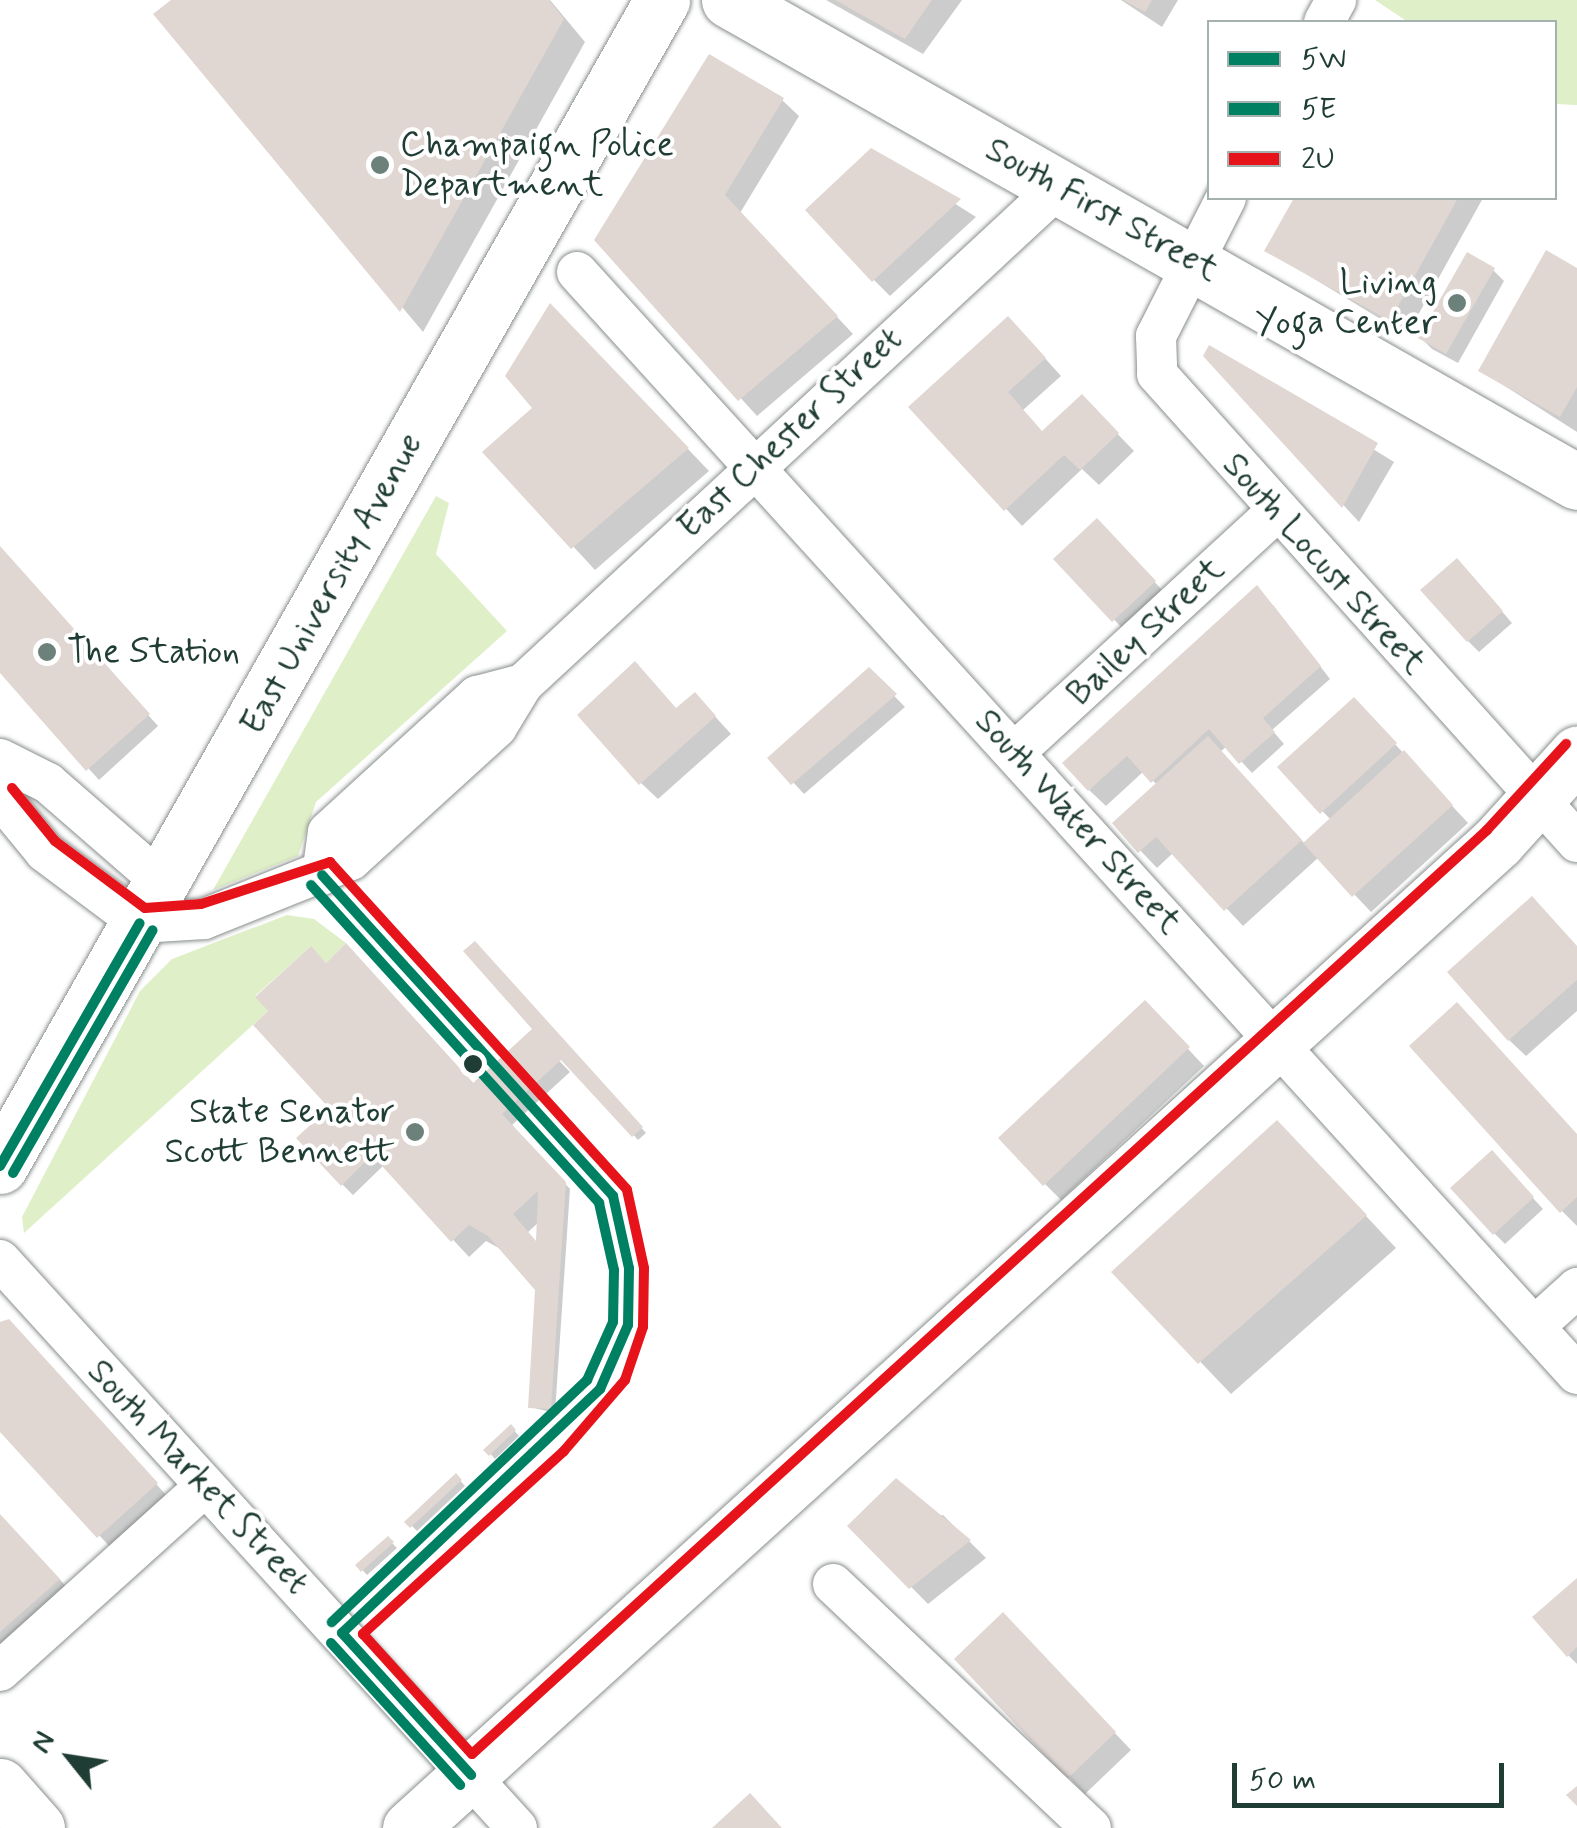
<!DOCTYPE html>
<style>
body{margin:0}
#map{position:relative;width:1577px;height:1828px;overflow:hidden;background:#fff;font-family:Mynerve,sans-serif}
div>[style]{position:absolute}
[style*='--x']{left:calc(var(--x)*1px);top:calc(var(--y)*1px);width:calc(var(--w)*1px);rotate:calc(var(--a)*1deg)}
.green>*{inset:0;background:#dfefc7}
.shadow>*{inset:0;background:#0003}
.building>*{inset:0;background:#e0d6d2}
.roads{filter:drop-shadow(0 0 2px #898f8d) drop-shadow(0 0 2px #898f8d)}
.street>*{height:40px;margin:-20px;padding:0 20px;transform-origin:20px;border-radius:20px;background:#fff}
.secondary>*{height:55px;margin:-27.5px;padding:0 27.5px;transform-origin:27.5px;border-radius:27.5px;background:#fff}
.primary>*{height:55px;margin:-27.5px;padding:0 27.5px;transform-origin:27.5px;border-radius:27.5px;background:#fff}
.bus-1>*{height:10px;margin:-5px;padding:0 5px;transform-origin:5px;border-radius:5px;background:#008063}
.bus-2>*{height:10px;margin:-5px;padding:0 5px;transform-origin:5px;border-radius:5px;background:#008063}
.bus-3>*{height:10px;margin:-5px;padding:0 5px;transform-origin:5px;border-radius:5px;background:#e7131a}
.dots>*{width:28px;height:28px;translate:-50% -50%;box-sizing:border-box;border:5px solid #fff;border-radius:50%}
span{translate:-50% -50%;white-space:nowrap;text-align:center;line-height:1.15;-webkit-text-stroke:8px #fff;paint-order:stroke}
.poi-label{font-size:35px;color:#1f3d34}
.left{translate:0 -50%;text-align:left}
.right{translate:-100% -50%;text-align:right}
.street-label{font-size:35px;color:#1f3d34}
.legend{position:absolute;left:1207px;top:20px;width:350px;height:180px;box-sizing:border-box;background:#fff;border:2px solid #a5b1ae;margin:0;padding:12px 18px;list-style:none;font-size:30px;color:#1f3d34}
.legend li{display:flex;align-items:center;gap:20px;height:50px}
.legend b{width:50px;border:2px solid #a5b1ae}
.north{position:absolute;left:20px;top:1708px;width:100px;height:100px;-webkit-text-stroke:8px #fff;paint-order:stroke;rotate:300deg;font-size:28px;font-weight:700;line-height:40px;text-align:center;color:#1f3d34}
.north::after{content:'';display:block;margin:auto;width:35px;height:45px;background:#1f3d34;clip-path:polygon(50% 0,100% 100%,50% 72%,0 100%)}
.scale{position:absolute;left:1232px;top:1763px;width:272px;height:45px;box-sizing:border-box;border:5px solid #1f3d34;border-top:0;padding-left:12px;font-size:30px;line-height:35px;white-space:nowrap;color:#1f3d34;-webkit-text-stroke:8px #fff;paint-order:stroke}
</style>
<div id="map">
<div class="green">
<div style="clip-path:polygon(1375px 0,1577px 0,1577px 105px,1555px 104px,1554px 22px,1408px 22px)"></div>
<div style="clip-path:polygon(436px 496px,449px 503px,436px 554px,507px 631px,316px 802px,298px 856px,213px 890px)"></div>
<div style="clip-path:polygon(287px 915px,314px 919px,346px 943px,326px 963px,310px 947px,255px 996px,268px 1011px,24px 1233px,22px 1217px,140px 991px,172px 959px)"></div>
</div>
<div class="shadow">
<div style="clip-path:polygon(174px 0,550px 0,585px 42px,423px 332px,157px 15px)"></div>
<div style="clip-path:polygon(826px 0,962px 0,923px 54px)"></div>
<div style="clip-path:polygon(1121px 0,1178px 0,1162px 27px)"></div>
<div style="clip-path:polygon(782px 100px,799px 116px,740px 213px,853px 334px,757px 416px,597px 240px)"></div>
<div style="clip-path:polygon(872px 151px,976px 217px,890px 296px,874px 280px)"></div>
<div style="clip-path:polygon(1297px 198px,1483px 198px,1407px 335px,1268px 251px)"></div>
<div style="clip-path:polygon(1493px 270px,1504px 281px,1458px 363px,1432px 349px,1421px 338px)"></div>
<div style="clip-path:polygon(1577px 271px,1577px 432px,1481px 371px)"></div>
<div style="clip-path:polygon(572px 328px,709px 471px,595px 570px,486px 452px,536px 408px)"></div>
<div style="clip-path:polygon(1025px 336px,1061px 376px,1023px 410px,1043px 433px,1082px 397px,1134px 451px,1099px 485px,1082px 469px,1022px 526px,912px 407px)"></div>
<div style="clip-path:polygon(1210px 348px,1394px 462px,1359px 522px,1206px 356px)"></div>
<div style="clip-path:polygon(1097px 521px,1165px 593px,1124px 630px,1056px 559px)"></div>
<div style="clip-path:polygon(0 549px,158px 726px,99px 780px,0 670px)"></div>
<div style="clip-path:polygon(1468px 572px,1512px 623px,1479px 652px,1468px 641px)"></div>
<div style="clip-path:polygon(1273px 605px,1330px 679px,1272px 730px,1284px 744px,1252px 773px,1227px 746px,1220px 752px,1305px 844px,1331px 820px,1281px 768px,1370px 717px,1468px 823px,1371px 912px,1319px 857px,1243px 926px,1174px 852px,1157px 868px,1115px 824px,1157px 785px,1144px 771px,1106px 806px,1089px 790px)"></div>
<div style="clip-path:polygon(869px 670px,905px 707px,804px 794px,771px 758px)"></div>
<div style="clip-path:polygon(677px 711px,711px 712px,731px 734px,658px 799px,641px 783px)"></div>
<div style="clip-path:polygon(475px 944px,646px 1133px,638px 1140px,472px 947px)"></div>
<div style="clip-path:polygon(1577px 948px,1577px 1011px,1526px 1056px,1509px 1040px)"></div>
<div style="clip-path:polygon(evenodd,363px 963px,475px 1085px,532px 1032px,570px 1072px,512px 1125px,570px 1189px,555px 1413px,530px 1407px,538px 1289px,506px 1252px,486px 1241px,469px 1257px,384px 1165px,353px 1195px,342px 1184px,326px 965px,363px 963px,540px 1221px,539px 1246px,527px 1233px,540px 1221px)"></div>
<div style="clip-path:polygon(1161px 1020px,1204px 1066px,1061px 1200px,1045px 1184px)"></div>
<div style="clip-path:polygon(1577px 1136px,1577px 1226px,1562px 1211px)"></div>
<div style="clip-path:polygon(1308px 1154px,1396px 1248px,1231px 1394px,1115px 1272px)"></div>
<div style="clip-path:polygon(1502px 1164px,1543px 1209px,1505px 1244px,1494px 1233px)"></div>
<div style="clip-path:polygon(0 1324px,26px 1339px,167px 1496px,110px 1547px,0 1428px)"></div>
<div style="clip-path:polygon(511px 1427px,519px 1436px,495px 1459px,487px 1450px)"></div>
<div style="clip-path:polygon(456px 1476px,465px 1486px,417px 1531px,408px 1522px)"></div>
<div style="clip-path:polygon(0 1515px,90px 1612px,0 1692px)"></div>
<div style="clip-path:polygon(943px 1515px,986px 1558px,928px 1604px,851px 1526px)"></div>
<div style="clip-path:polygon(388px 1539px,397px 1548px,367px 1575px,358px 1565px)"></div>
<div style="clip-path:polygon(1577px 1581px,1577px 1664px,1568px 1655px)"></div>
<div style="clip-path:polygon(1020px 1633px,1131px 1750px,1085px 1794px,958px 1659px)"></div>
</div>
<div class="building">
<div style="clip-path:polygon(171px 0,549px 0,564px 19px,400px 312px,153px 14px)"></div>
<div style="clip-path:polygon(835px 0,932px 0,905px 39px)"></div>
<div style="clip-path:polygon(1123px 0,1152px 0,1145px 12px)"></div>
<div style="clip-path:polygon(709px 54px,784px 98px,725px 195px,838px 316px,738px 401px,594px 240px)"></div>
<div style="clip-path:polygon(871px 148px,961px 199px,872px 282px,805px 210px)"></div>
<div style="clip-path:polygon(1294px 198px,1458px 198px,1390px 321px,1264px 251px)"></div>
<div style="clip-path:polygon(1546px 250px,1577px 268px,1577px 387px,1560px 417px,1478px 371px)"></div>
<div style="clip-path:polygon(1467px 252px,1495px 268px,1446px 354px,1418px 338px)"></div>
<div style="clip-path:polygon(550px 303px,689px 448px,571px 549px,482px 452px,532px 408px,505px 376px)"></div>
<div style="clip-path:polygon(1008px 316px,1046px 358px,1008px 392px,1042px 431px,1082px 394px,1119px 433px,1080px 470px,1064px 455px,1004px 511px,908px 407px)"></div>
<div style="clip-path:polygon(1209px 345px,1378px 443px,1342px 508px,1203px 356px)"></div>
<div style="clip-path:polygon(1097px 518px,1156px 581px,1112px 622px,1053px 559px)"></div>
<div style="clip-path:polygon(0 546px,150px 714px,86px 771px,0 673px)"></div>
<div style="clip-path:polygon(1457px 558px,1503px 611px,1467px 642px,1420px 590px)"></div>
<div style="clip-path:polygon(1257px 585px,1321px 666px,1263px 718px,1275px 732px,1239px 764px,1209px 729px,1151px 783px,1127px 756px,1088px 791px,1062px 763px)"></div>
<div style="clip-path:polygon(635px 661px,676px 708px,695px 692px,716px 716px,639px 785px,577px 715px)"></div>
<div style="clip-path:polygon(869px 667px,897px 694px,791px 785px,767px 758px)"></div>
<div style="clip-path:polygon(1354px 697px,1397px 743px,1320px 814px,1277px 767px)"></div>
<div style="clip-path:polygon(1208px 736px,1302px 840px,1224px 911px,1156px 837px,1138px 853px,1112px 823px)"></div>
<div style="clip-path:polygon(1404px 750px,1453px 805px,1352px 897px,1303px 843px)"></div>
<div style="clip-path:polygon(1532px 896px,1577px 946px,1577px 980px,1508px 1041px,1447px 972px)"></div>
<div style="clip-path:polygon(evenodd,475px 941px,643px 1127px,632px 1137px,561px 1060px,502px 1114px,566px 1182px,551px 1409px,528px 1408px,535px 1290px,488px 1236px,469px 1225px,451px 1242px,372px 1155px,341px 1186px,296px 1138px,329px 1108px,253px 1025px,268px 1011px,255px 997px,311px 946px,326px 963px,346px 943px,473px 1083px,532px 1029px,463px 951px,475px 941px,538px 1191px,536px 1241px,513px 1214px,538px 1191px)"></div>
<div style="clip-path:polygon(1145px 1000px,1190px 1047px,1043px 1186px,998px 1138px)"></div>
<div style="clip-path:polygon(1457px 1002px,1577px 1134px,1577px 1197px,1560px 1213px,1409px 1046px)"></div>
<div style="clip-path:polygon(1277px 1120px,1367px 1215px,1198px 1364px,1111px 1272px)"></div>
<div style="clip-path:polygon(1492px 1150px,1534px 1197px,1493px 1235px,1450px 1188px)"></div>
<div style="clip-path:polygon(9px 1319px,158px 1483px,97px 1538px,0 1432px,0 1322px)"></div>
<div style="clip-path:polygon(511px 1424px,516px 1430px,489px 1456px,483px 1450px)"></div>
<div style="clip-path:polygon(456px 1473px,462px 1480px,410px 1528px,404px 1522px)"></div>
<div style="clip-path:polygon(896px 1478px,971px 1540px,909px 1589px,847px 1526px)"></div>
<div style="clip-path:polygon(0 1514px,60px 1579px,0 1632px)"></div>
<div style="clip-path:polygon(388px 1536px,394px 1542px,361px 1572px,355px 1565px)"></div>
<div style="clip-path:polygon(1577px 1578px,1577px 1647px,1567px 1657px,1532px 1617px)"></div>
<div style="clip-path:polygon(1003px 1612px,1116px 1732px,1067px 1779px,954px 1659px)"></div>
<div style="clip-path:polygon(1577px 1786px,1577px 1806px,1566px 1795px)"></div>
<div style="clip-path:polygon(750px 1793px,782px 1828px,712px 1828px)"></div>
</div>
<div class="roads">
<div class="street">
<div style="--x:1324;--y:22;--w:25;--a:-61"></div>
<div style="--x:1226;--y:198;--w:155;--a:116.9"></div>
<div style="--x:1156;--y:336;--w:38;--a:88"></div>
<div style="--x:1157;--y:374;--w:629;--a:48.09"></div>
<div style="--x:577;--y:272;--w:1488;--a:47.78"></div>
<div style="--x:1015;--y:752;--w:356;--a:-42.6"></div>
<div style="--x:0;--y:759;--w:54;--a:26.6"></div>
<div style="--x:48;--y:783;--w:152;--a:41"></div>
<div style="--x:0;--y:797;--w:71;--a:50.7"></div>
<div style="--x:45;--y:852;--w:119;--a:36.8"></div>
<div style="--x:140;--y:923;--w:64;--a:-3.6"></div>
<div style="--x:204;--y:919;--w:158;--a:-21.9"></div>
<div style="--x:351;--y:860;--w:197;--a:-42.3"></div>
<div style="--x:497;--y:727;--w:50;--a:-58.8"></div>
<div style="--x:523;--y:684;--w:732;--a:-42.84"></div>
<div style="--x:322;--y:875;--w:43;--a:-82.1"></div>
<div style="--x:328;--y:832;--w:202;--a:-42.4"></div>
<div style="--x:477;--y:696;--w:48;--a:-14.6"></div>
<div style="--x:0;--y:1260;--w:768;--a:47.69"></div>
<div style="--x:1535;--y:1326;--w:57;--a:-42.1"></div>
<div style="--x:833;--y:1584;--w:355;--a:43.4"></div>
<div style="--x:0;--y:1671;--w:275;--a:-42"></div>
</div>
<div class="secondary">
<div style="--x:729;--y:0;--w:975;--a:29.61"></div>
<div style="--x:410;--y:1828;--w:1469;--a:-42.21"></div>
<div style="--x:1498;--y:841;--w:118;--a:-47.8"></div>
</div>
<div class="primary">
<div style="--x:0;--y:1166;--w:1341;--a:-60.41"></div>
<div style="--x:0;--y:1786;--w:56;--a:48.6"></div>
</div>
</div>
<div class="bus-1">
<div style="--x:322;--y:875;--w:433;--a:47.8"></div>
<div style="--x:613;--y:1196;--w:74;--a:77.5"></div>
<div style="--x:629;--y:1268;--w:57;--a:91"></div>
<div style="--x:628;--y:1325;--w:70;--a:113.6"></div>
<div style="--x:600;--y:1389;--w:355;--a:136.6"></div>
<div style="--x:0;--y:1166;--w:280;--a:-60.1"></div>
<div style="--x:342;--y:1633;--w:192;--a:47.7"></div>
</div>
<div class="bus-2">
<div style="--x:311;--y:885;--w:429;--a:47.8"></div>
<div style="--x:599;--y:1203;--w:69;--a:77.4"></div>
<div style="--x:614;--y:1270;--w:52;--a:91.1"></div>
<div style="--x:613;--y:1322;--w:64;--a:114.1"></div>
<div style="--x:587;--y:1380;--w:352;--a:136.5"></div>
<div style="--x:13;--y:1173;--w:280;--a:-60.1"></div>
<div style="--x:331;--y:1643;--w:192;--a:47.7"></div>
</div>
<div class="bus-3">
<div style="--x:12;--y:788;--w:68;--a:50.9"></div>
<div style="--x:55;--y:841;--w:112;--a:36.7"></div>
<div style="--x:145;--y:908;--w:56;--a:-4.1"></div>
<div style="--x:201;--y:904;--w:136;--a:-18"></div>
<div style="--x:330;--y:862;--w:442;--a:47.8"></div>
<div style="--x:627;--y:1190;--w:80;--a:77.7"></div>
<div style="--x:644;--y:1268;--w:59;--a:91"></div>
<div style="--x:643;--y:1327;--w:56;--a:108.8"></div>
<div style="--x:625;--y:1380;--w:94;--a:130.7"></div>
<div style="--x:564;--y:1451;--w:272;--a:137.7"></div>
<div style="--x:363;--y:1634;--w:162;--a:47.8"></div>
<div style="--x:472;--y:1754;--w:1373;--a:-42.31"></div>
<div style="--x:1487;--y:830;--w:117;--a:-47.4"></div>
</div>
<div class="dots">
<div style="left:380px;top:165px;background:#6d817b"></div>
<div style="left:1457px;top:303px;background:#6d817b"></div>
<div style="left:47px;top:652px;background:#6d817b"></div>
<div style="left:473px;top:1064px;background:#1f3d34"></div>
<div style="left:415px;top:1132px;background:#6d817b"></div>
</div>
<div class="poi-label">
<span class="left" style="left:400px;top:165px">Champaign Police<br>Department</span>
<span class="right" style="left:1437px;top:303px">Living<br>Yoga Center</span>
<span class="left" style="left:67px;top:652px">The Station</span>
<span class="right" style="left:395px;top:1132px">State Senator<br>Scott Bennett</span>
</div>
<div class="street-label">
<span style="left:1102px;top:210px;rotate:29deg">South First Street</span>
<span style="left:790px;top:433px;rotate:-43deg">East Chester Street</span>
<span style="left:1324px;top:564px;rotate:48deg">South Locust Street</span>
<span style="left:332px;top:584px;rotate:-61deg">East University Avenue</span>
<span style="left:1146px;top:632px;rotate:-43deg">Bailey Street</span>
<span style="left:1078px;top:822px;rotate:48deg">South Water Street</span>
<span style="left:198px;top:1477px;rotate:47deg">South Market Street</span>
</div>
<ul class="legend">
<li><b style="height:12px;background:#008063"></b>5W</li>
<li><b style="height:12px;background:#008063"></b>5E</li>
<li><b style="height:12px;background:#e7131a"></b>2U</li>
</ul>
<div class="north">N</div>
<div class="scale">50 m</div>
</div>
